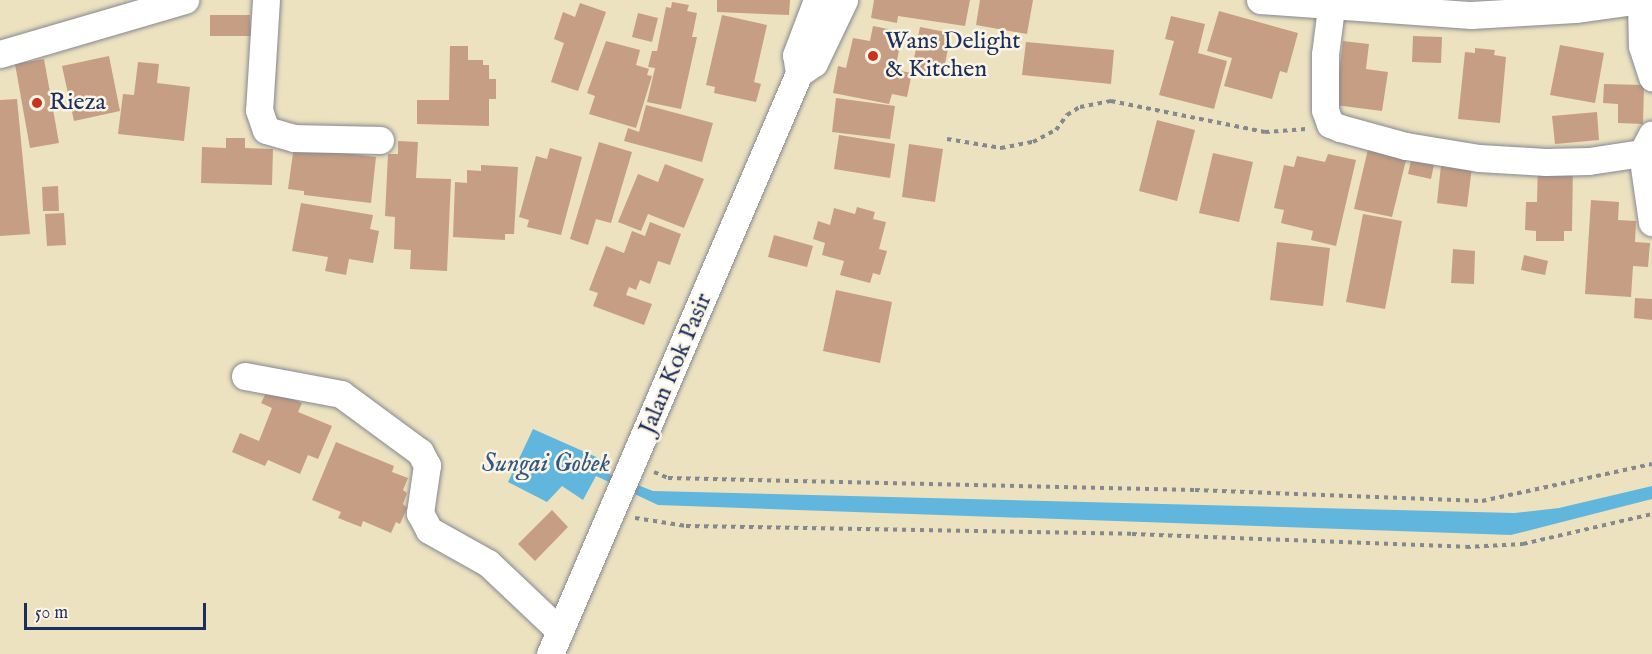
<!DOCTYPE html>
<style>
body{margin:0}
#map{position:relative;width:1652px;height:654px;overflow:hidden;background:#ece2c0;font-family:"IM FELL English",serif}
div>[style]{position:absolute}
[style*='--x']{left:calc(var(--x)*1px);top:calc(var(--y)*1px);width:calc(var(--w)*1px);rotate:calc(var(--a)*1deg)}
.water>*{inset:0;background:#61b6dd}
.building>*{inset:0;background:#c69e83}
.path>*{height:4px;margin-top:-2px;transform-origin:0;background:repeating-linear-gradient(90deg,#84888f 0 4.5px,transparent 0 9px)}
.roads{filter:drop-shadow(0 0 2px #84888f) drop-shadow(0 0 2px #84888f)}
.minor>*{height:27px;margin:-13.5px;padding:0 13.5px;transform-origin:13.5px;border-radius:13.5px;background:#fff}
.dots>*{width:16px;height:16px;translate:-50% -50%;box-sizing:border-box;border:3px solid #fcf5e5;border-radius:50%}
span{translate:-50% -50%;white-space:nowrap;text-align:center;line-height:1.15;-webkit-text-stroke:5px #fcf5e5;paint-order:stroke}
.poi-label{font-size:24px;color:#1b2f5e}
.left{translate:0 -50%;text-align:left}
.street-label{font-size:24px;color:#1b2f5e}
.water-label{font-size:26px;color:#305884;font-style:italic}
.scale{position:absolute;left:24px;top:603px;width:182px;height:27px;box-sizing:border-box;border:3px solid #1b2f5e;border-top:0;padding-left:8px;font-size:18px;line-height:21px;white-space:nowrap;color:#1b2f5e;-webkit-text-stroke:4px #fcf5e5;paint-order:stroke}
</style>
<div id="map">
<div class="water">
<div style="clip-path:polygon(533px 429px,603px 460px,599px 470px,653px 491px,1514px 513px,1559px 508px,1652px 486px,1652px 499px,1511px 535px,658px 505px,596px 476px,583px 500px,562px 486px,547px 502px,508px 482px)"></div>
</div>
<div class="building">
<div style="clip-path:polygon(717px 0,790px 0,789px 15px,717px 12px)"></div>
<div style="clip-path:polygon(874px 0,970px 0,965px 26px,898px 16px,897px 23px,871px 18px)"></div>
<div style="clip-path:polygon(980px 0,1033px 0,1027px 34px,976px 25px)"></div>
<div style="clip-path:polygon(672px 2px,689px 5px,687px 11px,697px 13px,692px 37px,697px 37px,681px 109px,647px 102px,655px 68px,648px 67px,652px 51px,657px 51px,666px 7px,671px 8px)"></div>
<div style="clip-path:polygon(580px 3px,606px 12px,578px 91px,551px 82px,564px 43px,554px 39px,563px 12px,575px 17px)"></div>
<div style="clip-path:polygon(1219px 11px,1298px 33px,1287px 73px,1280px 71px,1272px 99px,1224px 86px,1232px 58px,1207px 51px)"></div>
<div style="clip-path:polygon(638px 13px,658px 18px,652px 42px,632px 37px)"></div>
<div style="clip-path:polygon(210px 15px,250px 15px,251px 36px,210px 36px)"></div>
<div style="clip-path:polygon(722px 15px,767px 25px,754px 82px,761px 84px,756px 102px,714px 93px,715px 87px,706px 85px)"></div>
<div style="clip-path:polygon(1171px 16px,1205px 24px,1198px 53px,1227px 61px,1214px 109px,1159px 95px,1174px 41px,1165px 39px)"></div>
<div style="clip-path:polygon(873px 26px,893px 30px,890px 43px,900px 45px,895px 70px,912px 73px,907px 97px,892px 94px,889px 104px,833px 93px,838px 66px,846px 68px,853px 38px,870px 41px)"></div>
<div style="clip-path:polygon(920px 27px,951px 33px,943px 74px,912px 69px)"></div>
<div style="clip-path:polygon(1413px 36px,1442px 37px,1441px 63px,1412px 62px)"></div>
<div style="clip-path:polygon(606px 41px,640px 50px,636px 65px,649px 69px,647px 75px,652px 76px,636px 128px,589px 114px,595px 96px,587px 93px)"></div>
<div style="clip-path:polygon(1343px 41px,1369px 44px,1366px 69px,1388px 72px,1382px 111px,1335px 105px)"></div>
<div style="clip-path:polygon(1026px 42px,1114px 50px,1111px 84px,1022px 75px)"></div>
<div style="clip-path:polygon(1560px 45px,1604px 53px,1595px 103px,1550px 95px)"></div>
<div style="clip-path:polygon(450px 46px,468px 46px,468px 60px,483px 60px,483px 65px,489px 65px,489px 79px,496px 79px,496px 99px,489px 99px,489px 126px,417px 124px,417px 100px,449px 100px)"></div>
<div style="clip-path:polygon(1475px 48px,1495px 50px,1494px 55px,1506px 57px,1500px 123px,1458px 119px,1465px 52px,1475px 53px)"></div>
<div style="clip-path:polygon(109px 56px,120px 111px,74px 121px,62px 66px)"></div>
<div style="clip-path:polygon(44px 59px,59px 143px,30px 148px,15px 64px)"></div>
<div style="clip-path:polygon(138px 62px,159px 64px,157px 83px,190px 87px,184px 141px,118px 134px,123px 94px,134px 95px)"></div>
<div style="clip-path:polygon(1604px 84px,1644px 85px,1643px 124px,1618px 123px,1618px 104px,1603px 103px)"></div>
<div style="clip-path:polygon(836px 98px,895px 106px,890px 139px,832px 132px)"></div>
<div style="clip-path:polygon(17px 99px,30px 234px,0 236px,0 100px)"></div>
<div style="clip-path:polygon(646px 105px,713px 123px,702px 162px,624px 141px,628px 128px,639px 132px)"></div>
<div style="clip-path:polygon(1597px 112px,1599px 140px,1555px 144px,1552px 116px)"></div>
<div style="clip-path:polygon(1157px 120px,1195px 130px,1177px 201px,1139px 191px)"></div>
<div style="clip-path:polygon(839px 135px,895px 144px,890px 178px,834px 169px)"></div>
<div style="clip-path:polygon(226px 138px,245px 138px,245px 148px,273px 149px,272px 185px,201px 183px,202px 147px,226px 148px)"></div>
<div style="clip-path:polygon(398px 141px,418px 142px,416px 178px,451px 179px,447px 271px,410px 269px,411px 250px,394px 249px,395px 217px,385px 216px,388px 154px,398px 154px)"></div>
<div style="clip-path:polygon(599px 142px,632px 152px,611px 223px,596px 219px,588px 245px,570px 239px)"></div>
<div style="clip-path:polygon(909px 144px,943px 149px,935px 202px,902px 197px)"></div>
<div style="clip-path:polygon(294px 146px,376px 157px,371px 203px,304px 195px,304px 191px,288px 189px)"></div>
<div style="clip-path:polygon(550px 148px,582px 157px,561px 235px,527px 227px,529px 220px,519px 217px,536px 156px,547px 159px)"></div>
<div style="clip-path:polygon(1368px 149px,1407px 156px,1392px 217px,1354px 209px)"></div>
<div style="clip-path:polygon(1213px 153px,1253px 162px,1239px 222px,1199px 213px)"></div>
<div style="clip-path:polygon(1328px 154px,1356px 160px,1336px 246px,1311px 240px,1313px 231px,1281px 223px,1284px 210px,1274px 208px,1284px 165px,1294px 167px,1297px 156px,1325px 162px)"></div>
<div style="clip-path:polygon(1412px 156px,1435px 160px,1431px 179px,1408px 174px)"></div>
<div style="clip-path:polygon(1442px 156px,1473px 159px,1467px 207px,1437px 203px)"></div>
<div style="clip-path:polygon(1538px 162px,1573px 163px,1572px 231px,1564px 231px,1564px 241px,1536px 241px,1536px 231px,1525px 230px,1526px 202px,1537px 202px)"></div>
<div style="clip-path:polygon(665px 164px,704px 179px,684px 228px,648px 214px,641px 231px,618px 222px,638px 174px,658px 182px)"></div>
<div style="clip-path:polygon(481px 165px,518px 167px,514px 234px,505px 234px,505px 240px,453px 237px,455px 182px,467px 183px,467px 170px,481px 171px)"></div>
<div style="clip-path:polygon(58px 186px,59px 211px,43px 211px,42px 187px)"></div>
<div style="clip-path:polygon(1591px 200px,1619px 202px,1618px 220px,1636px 221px,1635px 242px,1650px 243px,1648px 267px,1633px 266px,1631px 297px,1585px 294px)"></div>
<div style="clip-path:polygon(301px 203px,373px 215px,370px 229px,379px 231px,373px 263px,349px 259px,346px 275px,325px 271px,328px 257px,292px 251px)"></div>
<div style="clip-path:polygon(857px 207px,875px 212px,873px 219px,886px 222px,879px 249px,887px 251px,880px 275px,873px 273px,870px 283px,840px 275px,844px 261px,822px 255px,825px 243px,813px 239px,818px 221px,830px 225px,834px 208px,855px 214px)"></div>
<div style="clip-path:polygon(64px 213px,66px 245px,47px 246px,45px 214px)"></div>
<div style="clip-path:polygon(1363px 214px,1402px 221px,1385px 309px,1346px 302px)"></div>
<div style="clip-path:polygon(650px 222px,681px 234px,670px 265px,658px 261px,650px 284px,640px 280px,636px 290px,629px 287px,626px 295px,652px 304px,644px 325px,593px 306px,598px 293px,589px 290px,606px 246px,624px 253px,632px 231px,645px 236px)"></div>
<div style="clip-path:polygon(774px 235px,813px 246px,807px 267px,768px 257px)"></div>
<div style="clip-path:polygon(1277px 242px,1330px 248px,1323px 306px,1270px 300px)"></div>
<div style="clip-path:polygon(1453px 249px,1475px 251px,1474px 284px,1451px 283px)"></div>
<div style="clip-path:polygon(1524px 255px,1548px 261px,1545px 275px,1521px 270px)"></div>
<div style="clip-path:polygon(836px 290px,892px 302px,880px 363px,823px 351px)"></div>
<div style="clip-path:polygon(1635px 298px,1652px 299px,1652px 320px,1634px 318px)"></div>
<div style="clip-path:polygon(268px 389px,302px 403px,298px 412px,332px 426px,318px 459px,308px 455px,300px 474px,268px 460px,265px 466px,232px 452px,240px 433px,259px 441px,272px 408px,261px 403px)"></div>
<div style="clip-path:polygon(336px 442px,394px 466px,392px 472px,408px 478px,403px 490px,407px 493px,403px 504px,407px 508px,400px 524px,396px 522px,391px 533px,363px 521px,361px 527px,338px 518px,341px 512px,312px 500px)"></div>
<div style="clip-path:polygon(552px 510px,568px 527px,535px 561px,518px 544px)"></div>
</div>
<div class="path">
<div style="--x:947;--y:139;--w:55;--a:9.5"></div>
<div style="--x:1001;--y:148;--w:33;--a:-11"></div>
<div style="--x:1033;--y:142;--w:26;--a:-28"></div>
<div style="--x:1056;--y:130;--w:19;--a:-54"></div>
<div style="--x:1067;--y:115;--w:15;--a:-32"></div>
<div style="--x:1080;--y:107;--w:32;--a:-11"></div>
<div style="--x:1111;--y:101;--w:157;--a:11.4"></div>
<div style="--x:1265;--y:132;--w:41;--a:-4.2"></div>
<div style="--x:654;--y:472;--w:15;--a:23"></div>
<div style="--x:668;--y:478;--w:527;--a:1.3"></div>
<div style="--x:1195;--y:490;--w:287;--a:2.2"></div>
<div style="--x:1482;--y:501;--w:174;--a:-12.3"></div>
<div style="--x:635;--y:518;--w:52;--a:8.9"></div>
<div style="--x:686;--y:526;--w:446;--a:1"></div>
<div style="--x:1132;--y:534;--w:334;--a:2.2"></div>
<div style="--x:1466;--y:547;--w:57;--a:-3"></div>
<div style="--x:1523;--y:544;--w:132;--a:-13.1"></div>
</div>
<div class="roads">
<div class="minor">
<div style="--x:266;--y:0;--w:110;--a:93.6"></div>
<div style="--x:259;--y:110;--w:21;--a:71"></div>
<div style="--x:266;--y:130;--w:29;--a:16"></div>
<div style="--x:294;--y:138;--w:86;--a:1.3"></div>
<div style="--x:1260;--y:0;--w:212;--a:4.1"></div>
<div style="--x:1471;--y:15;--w:104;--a:-3.3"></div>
<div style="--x:1575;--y:9;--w:67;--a:-7.8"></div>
<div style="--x:1641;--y:0;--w:46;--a:88.8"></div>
<div style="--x:1642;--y:46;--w:33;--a:72"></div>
<div style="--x:1331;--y:8;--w:46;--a:97.4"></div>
<div style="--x:1325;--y:54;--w:56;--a:90"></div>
<div style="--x:1325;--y:110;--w:15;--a:70"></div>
<div style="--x:1330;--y:124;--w:11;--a:22"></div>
<div style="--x:1340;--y:128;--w:68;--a:15.3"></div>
<div style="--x:1406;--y:146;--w:74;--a:9.3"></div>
<div style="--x:1479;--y:158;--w:67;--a:3.4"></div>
<div style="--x:1546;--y:162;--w:43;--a:-1.3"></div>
<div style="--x:1589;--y:161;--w:54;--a:-8.6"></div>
<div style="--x:1642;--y:153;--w:21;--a:-62"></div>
<div style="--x:0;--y:54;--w:193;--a:-16.3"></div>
<div style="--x:799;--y:73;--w:18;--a:-99"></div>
<div style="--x:796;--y:55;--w:59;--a:-69.1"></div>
<div style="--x:1642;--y:153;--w:70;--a:81.8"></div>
<div style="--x:245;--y:376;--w:98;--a:10.6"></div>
<div style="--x:341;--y:394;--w:98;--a:36.3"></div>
<div style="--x:420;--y:452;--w:15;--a:62"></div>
<div style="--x:427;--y:465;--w:49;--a:98.3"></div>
<div style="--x:420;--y:513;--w:19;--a:62"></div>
<div style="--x:429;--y:530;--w:68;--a:29.2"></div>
<div style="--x:488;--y:563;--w:99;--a:43.4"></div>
<div style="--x:550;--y:654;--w:632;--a:-66.8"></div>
<div style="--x:799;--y:73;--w:18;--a:-34"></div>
<div style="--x:814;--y:63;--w:70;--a:-64.5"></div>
</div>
</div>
<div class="dots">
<div style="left:873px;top:56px;background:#c8321e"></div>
<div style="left:37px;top:103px;background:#c8321e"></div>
</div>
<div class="poi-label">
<span class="left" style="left:885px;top:56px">Wans Delight<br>&amp; Kitchen</span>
<span class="left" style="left:49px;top:103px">Rieza</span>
</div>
<div class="street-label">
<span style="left:676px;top:364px;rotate:-67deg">Jalan Kok Pasir</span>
</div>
<div class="water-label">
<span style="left:546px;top:464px">Sungai Gobek</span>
</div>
<div class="scale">50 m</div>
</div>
